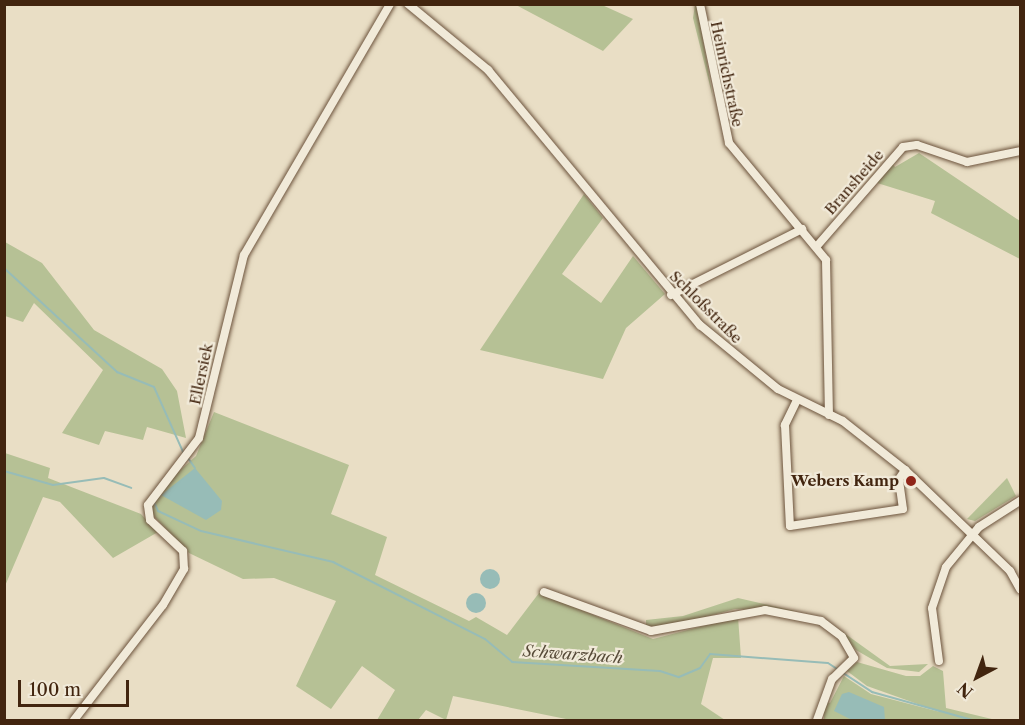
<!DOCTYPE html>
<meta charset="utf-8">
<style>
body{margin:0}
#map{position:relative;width:1025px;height:725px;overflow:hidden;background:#e9dec5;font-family:"Libre Caslon Text",serif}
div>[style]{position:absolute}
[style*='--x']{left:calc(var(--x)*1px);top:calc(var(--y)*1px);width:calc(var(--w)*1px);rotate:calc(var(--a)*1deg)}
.green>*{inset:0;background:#b6c195}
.water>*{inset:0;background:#97bcb7}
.round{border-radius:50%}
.stream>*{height:2px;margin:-1px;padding:0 1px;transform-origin:1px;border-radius:1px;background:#97bcb7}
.roads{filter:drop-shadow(0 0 2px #6c533c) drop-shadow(0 0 2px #6c533c)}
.minor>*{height:8px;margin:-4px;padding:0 4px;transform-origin:4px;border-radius:4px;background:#f1ead9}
.dots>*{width:16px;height:16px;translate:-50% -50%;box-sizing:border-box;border:3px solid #f1ead9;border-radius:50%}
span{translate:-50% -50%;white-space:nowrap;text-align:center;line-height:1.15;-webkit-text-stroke:4.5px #f1ead9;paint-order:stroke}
.street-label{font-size:15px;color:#42250f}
.poi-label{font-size:15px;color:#42250f;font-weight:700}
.right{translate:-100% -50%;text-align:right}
.water-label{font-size:16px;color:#574b39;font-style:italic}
.frame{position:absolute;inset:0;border:6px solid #42250f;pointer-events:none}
.north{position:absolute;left:947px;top:647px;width:60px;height:60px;-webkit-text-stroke:4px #f1ead9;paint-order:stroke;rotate:221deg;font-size:16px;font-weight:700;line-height:24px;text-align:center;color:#42250f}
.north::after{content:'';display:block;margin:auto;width:21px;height:27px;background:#42250f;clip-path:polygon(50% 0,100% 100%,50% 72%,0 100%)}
.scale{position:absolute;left:18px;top:680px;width:111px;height:27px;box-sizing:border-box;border:3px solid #42250f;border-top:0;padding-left:8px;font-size:18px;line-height:21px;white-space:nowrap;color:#42250f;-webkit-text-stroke:4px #f1ead9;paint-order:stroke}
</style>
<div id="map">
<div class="green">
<div style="clip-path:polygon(516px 5px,602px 5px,633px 19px,603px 51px)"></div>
<div style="clip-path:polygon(695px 5px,697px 5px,713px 98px,693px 18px)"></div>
<div style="clip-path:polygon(919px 153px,1020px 221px,1020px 259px,931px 213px,935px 201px,874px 182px,892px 163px,895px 167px)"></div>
<div style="clip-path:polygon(584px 194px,603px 218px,562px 274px,601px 303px,633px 256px,665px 294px,626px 328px,603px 379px,480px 350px)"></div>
<div style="clip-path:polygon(5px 242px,42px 263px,94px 330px,162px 369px,177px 391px,186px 438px,147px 427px,143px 440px,105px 431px,99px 445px,62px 433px,103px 370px,34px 303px,23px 322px,5px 316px)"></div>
<div style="clip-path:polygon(214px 412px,349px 465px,331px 514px,387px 537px,375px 575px,469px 621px,476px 617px,507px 635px,539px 593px,653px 639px,738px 617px,741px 658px,713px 658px,701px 704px,725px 720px,571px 720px,453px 696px,446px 720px,426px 710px,418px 720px,377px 720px,395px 690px,362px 666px,331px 709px,296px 686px,336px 601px,274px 578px,243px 579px,189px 553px,152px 514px,151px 504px,167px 482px,196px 456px)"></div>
<div style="clip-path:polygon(5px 453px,50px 468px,48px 478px,141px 514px,158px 532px,113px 558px,60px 502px,43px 497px,5px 586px)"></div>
<div style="clip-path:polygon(1007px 478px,1016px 496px,975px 521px,967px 519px)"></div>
<div style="clip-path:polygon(738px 598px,795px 611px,735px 609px,668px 627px,646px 626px,646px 620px,683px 616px)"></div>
<div style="clip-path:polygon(833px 625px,890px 666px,928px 664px,919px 672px,887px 668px,856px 650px)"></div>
<div style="clip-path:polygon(857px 662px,906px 676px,920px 676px,933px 666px,943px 671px,946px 708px,996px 720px,824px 720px,824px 701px,830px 703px,844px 676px,871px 694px,940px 712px,867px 686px,847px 671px)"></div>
</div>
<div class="water">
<div style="clip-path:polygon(195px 468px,222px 501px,221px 510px,206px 520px,161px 495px)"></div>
<div class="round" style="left:480px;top:569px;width:20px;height:20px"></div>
<div class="round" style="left:466px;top:593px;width:20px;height:20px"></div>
<div style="clip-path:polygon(849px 692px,884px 707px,885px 720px,852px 720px,834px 711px,842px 694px)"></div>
</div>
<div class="stream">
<div style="--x:4;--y:268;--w:154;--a:42.6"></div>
<div style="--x:117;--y:372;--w:40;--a:22"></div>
<div style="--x:154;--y:387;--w:73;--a:65.9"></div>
<div style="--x:188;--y:458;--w:12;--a:55"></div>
<div style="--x:4;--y:471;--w:51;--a:15.9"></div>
<div style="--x:53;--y:485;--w:51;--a:-7.8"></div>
<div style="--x:104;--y:478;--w:29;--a:20"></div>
<div style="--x:154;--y:502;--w:10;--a:66"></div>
<div style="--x:158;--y:511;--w:47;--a:24.9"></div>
<div style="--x:201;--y:531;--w:136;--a:13.2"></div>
<div style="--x:333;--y:562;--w:170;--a:26.9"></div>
<div style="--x:485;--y:639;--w:35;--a:40"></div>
<div style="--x:512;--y:662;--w:148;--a:3.5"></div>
<div style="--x:660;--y:671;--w:20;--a:18"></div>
<div style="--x:679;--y:677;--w:23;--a:-23"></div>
<div style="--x:700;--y:668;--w:17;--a:-54"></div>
<div style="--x:710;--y:654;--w:118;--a:4.4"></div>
<div style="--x:828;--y:663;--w:53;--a:33.4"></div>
<div style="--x:872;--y:692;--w:104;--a:15.6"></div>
</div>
<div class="roads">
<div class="minor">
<div style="--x:408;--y:4;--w:104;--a:39.5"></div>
<div style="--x:488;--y:70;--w:332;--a:50.3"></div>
<div style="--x:700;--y:325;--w:101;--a:39.4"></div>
<div style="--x:778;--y:389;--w:72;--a:26.2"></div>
<div style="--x:843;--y:421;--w:79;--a:38.3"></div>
<div style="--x:905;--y:470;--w:146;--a:43.9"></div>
<div style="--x:1010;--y:571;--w:21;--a:61"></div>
<div style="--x:700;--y:4;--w:142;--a:78.2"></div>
<div style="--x:729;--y:143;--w:152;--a:50.3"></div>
<div style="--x:826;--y:260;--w:155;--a:88.9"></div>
<div style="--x:817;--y:246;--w:131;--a:-49"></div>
<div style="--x:903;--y:147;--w:14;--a:-8"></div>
<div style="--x:917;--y:145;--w:53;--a:18.8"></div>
<div style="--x:967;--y:162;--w:54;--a:-11.7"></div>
<div style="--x:671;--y:295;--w:147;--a:-26.7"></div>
<div style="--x:797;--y:400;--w:28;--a:116"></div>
<div style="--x:785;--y:425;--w:101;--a:87.2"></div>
<div style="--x:790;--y:526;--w:114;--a:-8.6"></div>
<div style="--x:903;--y:509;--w:30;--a:-98"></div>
<div style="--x:899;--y:479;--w:11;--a:-56"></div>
<div style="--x:544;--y:592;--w:114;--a:20"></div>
<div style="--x:651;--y:631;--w:116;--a:-10.4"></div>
<div style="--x:765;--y:610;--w:57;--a:11.1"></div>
<div style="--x:821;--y:621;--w:26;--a:37"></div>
<div style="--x:842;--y:637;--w:24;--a:60"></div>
<div style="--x:854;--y:658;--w:30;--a:136"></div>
<div style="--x:832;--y:679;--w:44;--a:110.1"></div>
<div style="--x:939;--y:661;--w:53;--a:-97.5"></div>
<div style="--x:932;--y:608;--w:43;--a:-71.1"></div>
<div style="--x:946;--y:567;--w:52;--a:-50.5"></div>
<div style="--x:979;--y:527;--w:49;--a:-32.4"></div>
<div style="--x:74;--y:720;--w:145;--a:-52.3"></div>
<div style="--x:163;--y:605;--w:42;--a:-59.7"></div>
<div style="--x:184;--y:569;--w:18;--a:-93"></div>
<div style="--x:183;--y:551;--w:45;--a:-136.8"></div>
<div style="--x:150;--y:520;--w:15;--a:-98"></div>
<div style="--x:148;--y:505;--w:84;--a:-52.7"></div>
<div style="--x:199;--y:438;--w:188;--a:-76.2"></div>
<div style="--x:244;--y:255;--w:290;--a:-59.8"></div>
</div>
</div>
<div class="dots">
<div style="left:911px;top:481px;background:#8f2418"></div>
</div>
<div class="street-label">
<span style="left:727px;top:74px;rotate:78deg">Heinrichstraße</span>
<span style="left:854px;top:182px;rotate:-49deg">Bransheide</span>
<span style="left:706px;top:307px;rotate:45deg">Schloßstraße</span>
<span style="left:201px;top:374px;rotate:-78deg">Ellersiek</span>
</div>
<div class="poi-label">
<span class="right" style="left:899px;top:481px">Webers Kamp</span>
</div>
<div class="water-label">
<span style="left:573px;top:654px;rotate:4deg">Schwarzbach</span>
</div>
<div class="frame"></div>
<div class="north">N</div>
<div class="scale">100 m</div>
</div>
